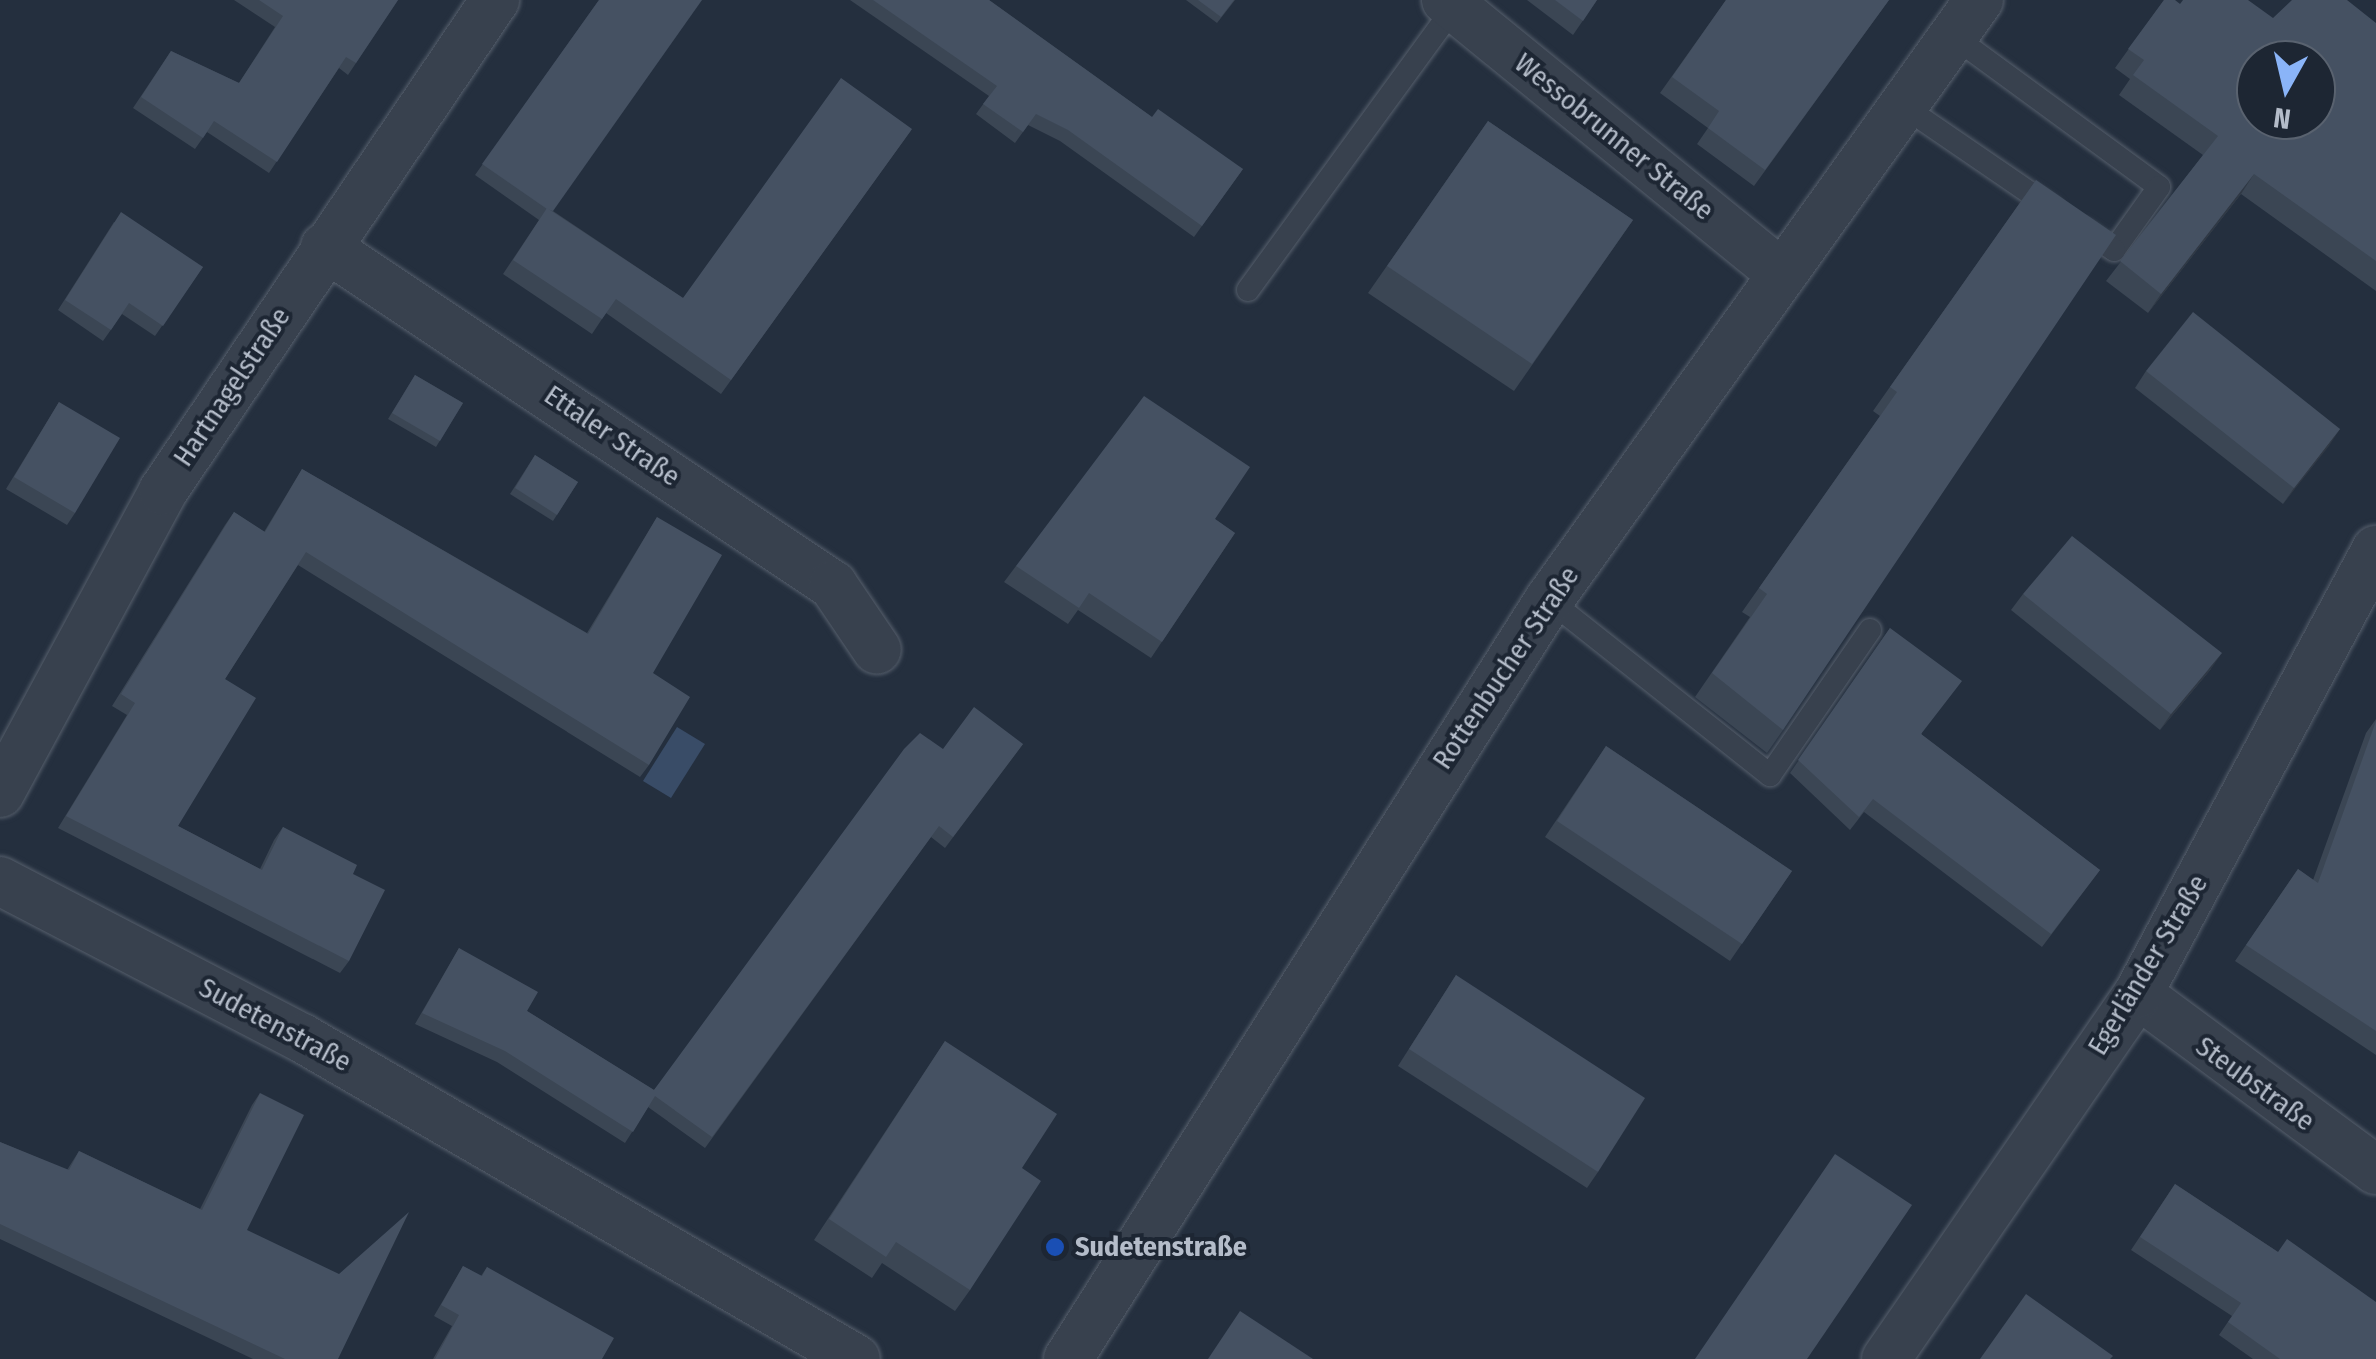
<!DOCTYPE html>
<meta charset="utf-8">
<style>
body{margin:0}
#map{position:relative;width:2376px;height:1359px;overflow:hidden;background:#242f3e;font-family:"Fira Sans Condensed",sans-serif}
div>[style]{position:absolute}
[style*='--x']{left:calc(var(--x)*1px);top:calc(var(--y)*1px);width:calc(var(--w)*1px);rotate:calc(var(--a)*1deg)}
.water>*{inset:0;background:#394c67}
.roads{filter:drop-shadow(0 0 2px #565f6c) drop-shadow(0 0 2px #565f6c)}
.lane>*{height:22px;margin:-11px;padding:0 11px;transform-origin:11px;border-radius:11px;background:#38414e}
.street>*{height:48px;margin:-24px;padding:0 24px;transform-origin:24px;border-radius:24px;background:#38414e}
.wall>*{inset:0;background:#3b4654}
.shaded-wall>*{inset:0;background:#303945}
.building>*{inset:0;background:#455162}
.dots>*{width:28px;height:28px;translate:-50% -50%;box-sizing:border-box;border:5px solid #1d2633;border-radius:50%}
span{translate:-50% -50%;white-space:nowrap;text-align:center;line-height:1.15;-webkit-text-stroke:8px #1d2633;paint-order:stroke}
.street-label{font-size:28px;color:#b4bcc9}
.poi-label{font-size:28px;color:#b4bcc9;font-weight:700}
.left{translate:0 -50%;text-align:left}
.north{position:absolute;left:2236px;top:40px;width:100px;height:100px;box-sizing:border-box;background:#1d2633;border:2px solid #59626f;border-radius:50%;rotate:188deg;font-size:28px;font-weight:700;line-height:40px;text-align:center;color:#b4bcc9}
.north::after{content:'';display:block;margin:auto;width:35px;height:45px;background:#8ab4f8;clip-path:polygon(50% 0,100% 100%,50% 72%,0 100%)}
</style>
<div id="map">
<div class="water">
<div style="clip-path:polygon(677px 727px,705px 744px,671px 798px,643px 781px)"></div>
</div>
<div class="roads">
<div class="lane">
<div style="--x:1953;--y:36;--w:255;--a:36.2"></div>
<div style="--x:2159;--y:187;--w:77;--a:125.5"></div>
<div style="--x:2114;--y:250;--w:37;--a:-146"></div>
<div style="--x:1903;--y:106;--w:181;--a:34.4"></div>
<div style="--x:1248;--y:290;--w:355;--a:-53.9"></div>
<div style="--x:1549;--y:600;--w:282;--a:38.4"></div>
<div style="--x:1770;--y:775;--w:176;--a:-55.4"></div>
</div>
<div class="street">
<div style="--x:1446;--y:0;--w:434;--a:39.2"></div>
<div style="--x:325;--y:247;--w:610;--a:33.64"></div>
<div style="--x:833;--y:585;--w:78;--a:55.9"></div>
<div style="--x:0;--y:793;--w:343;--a:-61.6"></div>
<div style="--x:163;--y:491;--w:593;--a:-55.93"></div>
<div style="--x:0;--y:881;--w:340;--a:27.5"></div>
<div style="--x:302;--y:1038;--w:640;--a:30.09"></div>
<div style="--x:2138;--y:994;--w:296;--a:36.5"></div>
<div style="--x:1068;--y:1359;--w:899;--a:-57.64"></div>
<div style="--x:1549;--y:600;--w:738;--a:-54.37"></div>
<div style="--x:1886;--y:1359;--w:444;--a:-55.4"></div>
<div style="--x:2138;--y:994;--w:504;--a:-61.81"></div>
</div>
</div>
<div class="wall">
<div style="clip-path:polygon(234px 0,398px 0,348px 75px,339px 68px,269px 173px,207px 132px,195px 149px,133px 108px,171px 51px,239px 83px,275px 27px)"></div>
<div style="clip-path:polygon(599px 0,553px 211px,683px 298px,912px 129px,721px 394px,606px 313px,592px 334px,503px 274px,539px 220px,475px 175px)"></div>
<div style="clip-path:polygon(850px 0,989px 0,1152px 117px,1243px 169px,1194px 237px,1060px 141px,1028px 125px,1015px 143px,976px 114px,989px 96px)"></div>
<div style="clip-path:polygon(1186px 0,1235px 0,1217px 23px)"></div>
<div style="clip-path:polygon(1527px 0,1597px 0,1573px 35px)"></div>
<div style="clip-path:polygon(1726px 0,1889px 0,1754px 186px,1697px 144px,1708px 128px,1660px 93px)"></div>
<div style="clip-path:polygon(2164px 0,2180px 4px,2273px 18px,2376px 23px,2376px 291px,2241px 194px,2148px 313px,2106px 281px,2203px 155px,2119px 95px,2130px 79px,2115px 68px)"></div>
<div style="clip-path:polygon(1488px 121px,1633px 220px,1514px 391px,1368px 293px)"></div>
<div style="clip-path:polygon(2036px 180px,1783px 730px,1767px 753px,1695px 697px,1750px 617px,1742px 612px,1880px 416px,1873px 411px)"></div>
<div style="clip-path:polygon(114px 222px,203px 267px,155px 336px,122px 314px,103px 341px,58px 310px)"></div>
<div style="clip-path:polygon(2146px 371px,2340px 429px,2283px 504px,2135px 388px)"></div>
<div style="clip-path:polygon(415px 375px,463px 403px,436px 447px,388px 419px)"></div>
<div style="clip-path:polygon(59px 402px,75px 513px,67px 525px,6px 489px)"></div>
<div style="clip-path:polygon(535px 455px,578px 482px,553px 521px,510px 494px)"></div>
<div style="clip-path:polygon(302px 469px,587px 633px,657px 517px,649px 765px,640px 777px,298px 565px,225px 679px,178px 826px,260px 869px,274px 840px,283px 827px,353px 874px,349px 961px,340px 973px,58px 828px,127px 715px,112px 706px,225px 525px,234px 512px,264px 532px)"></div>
<div style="clip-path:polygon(1215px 519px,1235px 533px,1151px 658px,1078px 610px,1068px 624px,1004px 582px,1016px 566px)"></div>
<div style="clip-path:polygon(2023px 594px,2211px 669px,2160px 730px,2011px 610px)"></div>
<div style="clip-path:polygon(1890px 628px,1922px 735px,2100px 870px,2042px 947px,1864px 812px,1850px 830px,1790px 773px)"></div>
<div style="clip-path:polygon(2376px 719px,2376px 1055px,2235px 961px,2298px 869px,2313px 880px,2366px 733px)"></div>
<div style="clip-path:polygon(1023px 744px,945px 848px,931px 837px,705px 1148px,648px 1107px,625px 1143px,497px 1062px,415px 1024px,459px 948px,527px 1011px,654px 1090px,943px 749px)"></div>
<div style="clip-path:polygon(1606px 746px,1792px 871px,1730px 961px,1545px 837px)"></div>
<div style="clip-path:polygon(1456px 975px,1598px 1172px,1587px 1188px,1398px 1066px)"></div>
<div style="clip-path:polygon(945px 1041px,1022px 1168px,970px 1290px,955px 1311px,882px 1263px,872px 1278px,814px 1240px)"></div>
<div style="clip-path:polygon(260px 1093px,247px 1230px,338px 1359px,253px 1359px,0 1239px,0 1142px,67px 1170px,79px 1151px,200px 1209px,252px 1105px)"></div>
<div style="clip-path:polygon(2175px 1184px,2278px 1252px,2376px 1359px,2253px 1359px,2219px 1335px,2232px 1316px,2131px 1250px)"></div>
<div style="clip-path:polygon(463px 1266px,481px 1276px,487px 1267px,602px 1359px,433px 1359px,452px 1326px,434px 1316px)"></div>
</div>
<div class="shaded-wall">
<div style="clip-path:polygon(2254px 174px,2241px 194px,2148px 313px,2161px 294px)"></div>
<div style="clip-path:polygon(2340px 429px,2329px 446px,2283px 504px,2294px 488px)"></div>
<div style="clip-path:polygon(2222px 653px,2211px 669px,2160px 730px,2171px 714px)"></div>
</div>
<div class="building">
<div style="clip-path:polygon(259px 0,398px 0,356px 63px,346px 57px,277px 162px,214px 121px,203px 138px,141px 97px,171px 51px,239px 83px,283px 16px)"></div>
<div style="clip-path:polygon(599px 0,702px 0,553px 211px,547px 209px,482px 164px)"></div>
<div style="clip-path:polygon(873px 0,989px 0,1152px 117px,1158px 109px,1243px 169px,1202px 226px,1068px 130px,1036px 114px,1023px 132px,983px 104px,997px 86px)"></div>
<div style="clip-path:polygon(1198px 0,1234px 0,1221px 17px)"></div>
<div style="clip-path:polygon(1555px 0,1597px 0,1583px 21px)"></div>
<div style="clip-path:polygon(1726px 0,1889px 0,1765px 170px,1708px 128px,1719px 111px,1672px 77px)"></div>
<div style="clip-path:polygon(evenodd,2164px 0,2175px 0,2180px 4px,2183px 0,2248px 0,2273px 18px,2292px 0,2347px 0,2376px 23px,2376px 261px,2254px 174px,2161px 294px,2120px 261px,2218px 136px,2133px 75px,2144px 60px,2128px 49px,2164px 0,2256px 60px,2316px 60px,2316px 120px,2256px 120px,2256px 60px)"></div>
<div style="clip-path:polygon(841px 78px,912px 129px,731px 380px,616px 299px,602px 319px,513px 260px,547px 208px,683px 298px)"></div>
<div style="clip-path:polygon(1488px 121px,1633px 220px,1532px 364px,1387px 266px)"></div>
<div style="clip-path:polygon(2036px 180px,2116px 235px,1783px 730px,1712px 673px,1767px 594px,1759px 588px,1897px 392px,1890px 387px)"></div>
<div style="clip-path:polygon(121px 212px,203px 267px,163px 326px,129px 303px,111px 330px,65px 300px)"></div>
<div style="clip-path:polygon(2193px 312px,2340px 429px,2294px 488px,2146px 371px)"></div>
<div style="clip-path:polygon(415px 375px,463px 403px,440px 441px,392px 413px)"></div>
<div style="clip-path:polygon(1144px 396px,1250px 467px,1215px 519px,1235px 533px,1162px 642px,1089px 593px,1079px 608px,1016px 566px)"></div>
<div style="clip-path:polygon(59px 402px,120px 438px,75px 513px,14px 477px)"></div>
<div style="clip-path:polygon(535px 455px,578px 482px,557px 515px,515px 488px)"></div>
<div style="clip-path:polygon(302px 469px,588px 634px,657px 517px,722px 555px,653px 673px,690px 697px,649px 765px,306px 552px,225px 679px,256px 698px,178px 826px,262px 870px,283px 827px,357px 865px,353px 874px,385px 890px,349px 961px,66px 816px,135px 703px,121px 694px,234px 512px,265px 532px)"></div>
<div style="clip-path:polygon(2072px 536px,2222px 653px,2171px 714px,2023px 594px)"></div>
<div style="clip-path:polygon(1890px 628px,1962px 681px,1921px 734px,2100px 870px,2051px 934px,1873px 799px,1859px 817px,1798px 760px)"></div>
<div style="clip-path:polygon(974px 707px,1023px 744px,953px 837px,939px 826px,712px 1137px,655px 1096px,633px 1132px,505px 1051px,422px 1013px,459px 948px,538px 992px,527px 1011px,654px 1090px,904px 749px,920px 733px,943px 749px)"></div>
<div style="clip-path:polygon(2376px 721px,2376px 1031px,2246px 945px,2298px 869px,2318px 883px)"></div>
<div style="clip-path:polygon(1606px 746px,1792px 871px,1742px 944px,1557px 821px)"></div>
<div style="clip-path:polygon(1456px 975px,1645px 1098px,1598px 1172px,1409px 1049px)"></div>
<div style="clip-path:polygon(945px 1041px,1057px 1114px,1022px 1168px,1041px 1181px,970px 1290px,896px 1242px,886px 1257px,829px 1219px)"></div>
<div style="clip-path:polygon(260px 1093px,304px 1115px,247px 1230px,339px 1274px,409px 1212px,338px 1359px,285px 1359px,0 1224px,0 1142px,69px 1170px,79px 1151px,202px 1210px)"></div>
<div style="clip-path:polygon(1835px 1154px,1912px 1205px,1807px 1359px,1695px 1359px)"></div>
<div style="clip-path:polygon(2175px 1184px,2278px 1252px,2287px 1239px,2376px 1302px,2376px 1359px,2280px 1359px,2228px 1322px,2241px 1303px,2140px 1237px)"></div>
<div style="clip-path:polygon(463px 1266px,482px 1276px,487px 1267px,614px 1338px,602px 1359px,435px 1359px,459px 1315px,441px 1305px)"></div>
<div style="clip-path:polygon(2026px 1294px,2113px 1356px,2110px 1359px,1980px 1359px)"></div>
<div style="clip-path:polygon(1240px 1311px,1313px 1359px,1208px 1359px)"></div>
</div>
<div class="dots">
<div style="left:1055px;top:1247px;background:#1a4fb4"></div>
</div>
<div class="street-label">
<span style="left:1614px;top:137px;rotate:39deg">Wessobrunner Straße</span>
<span style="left:232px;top:387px;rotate:-56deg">Hartnagelstraße</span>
<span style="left:612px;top:436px;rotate:34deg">Ettaler Straße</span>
<span style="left:1506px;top:668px;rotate:-56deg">Rottenbucher Straße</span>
<span style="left:2148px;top:965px;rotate:-59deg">Egerländer Straße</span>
<span style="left:275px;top:1025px;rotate:28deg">Sudetenstraße</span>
<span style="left:2255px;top:1084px;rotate:36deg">Steubstraße</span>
</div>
<div class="poi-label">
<span class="left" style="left:1075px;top:1247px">Sudetenstraße</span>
</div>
<div class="north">N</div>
</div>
